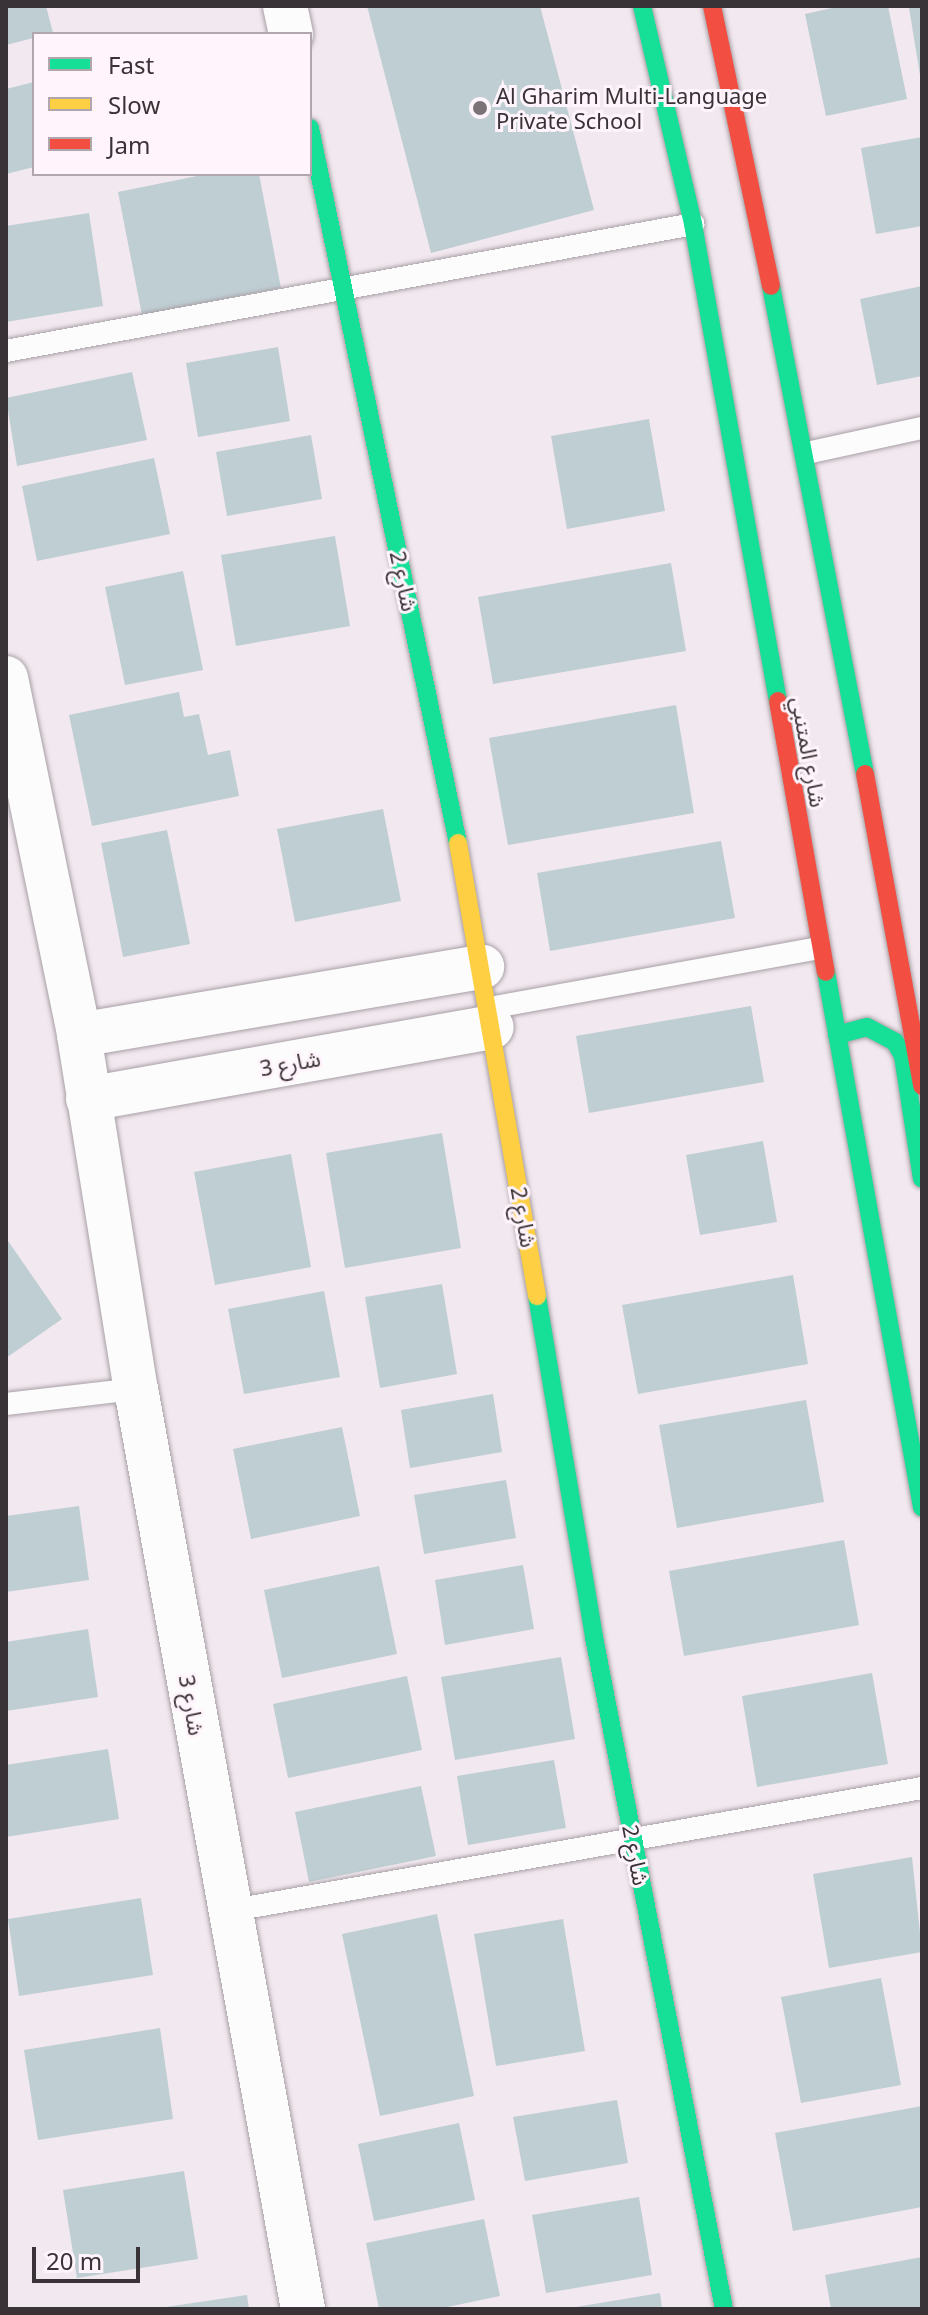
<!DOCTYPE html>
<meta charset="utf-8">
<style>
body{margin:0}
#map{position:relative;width:928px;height:2315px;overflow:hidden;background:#f2e8ef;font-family:"Noto Sans","Noto Sans Arabic",sans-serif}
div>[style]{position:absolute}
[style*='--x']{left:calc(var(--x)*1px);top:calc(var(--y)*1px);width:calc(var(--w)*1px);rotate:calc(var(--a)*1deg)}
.building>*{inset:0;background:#bfced3}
.roads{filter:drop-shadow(0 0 2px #a7a0a5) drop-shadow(0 0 2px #a7a0a5)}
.lane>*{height:22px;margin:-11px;padding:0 11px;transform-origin:11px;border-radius:11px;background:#fdfcfd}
.street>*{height:44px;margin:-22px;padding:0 22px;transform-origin:22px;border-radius:22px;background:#fdfcfd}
.fast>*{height:18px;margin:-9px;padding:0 9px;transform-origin:9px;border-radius:9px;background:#16e098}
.slow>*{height:18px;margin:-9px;padding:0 9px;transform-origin:9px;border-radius:9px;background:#ffcf43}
.jam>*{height:18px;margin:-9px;padding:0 9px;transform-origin:9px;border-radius:9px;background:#f24e42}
.dots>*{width:22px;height:22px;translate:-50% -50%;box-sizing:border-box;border:4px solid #fff4fb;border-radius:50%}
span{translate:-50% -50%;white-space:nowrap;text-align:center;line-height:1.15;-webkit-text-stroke:6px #fff4fb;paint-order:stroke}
.poi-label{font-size:22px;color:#393236}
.left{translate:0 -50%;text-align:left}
.street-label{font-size:22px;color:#393236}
.frame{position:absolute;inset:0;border:8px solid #393236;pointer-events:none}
.legend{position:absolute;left:32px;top:32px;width:280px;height:144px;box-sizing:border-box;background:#fff4fb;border:2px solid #b0a6ac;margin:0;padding:10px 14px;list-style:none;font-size:24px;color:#393236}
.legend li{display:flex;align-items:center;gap:16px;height:40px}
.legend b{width:40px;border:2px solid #b0a6ac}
.scale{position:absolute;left:32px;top:2247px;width:108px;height:36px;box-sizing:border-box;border:4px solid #393236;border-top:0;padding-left:10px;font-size:24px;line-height:28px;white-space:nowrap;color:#393236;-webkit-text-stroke:6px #fff4fb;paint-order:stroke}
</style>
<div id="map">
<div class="building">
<div style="clip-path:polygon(6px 6px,46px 6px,53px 33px,6px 45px)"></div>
<div style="clip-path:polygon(367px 6px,540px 6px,594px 210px,431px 253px)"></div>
<div style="clip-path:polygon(841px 6px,888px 6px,907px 99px,826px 116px,805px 14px)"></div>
<div style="clip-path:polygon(922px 6px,922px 75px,920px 75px,909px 8px)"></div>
<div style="clip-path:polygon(34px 82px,34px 167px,6px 174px,6px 89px)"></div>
<div style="clip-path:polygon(922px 137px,922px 226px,876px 234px,861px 148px)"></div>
<div style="clip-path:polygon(207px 174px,259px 174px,281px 288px,142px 315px,118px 192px)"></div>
<div style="clip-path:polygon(89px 213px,103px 306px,6px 322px,6px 226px)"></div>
<div style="clip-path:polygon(922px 286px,922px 376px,877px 385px,860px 299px)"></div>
<div style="clip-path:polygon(278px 347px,290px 421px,198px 437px,186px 363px)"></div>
<div style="clip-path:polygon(132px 372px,147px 440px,17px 466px,6px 398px)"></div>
<div style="clip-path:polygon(649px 419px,665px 511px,567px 529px,551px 436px)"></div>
<div style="clip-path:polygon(311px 435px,322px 499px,227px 516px,216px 452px)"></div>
<div style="clip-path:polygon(154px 458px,170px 534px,37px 561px,22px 486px)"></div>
<div style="clip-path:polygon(335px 536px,350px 626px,236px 646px,221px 555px)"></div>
<div style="clip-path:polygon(671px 563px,686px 651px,493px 684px,478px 597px)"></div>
<div style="clip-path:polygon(183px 571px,203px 670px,125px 685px,105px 587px)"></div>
<div style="clip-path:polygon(179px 692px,184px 717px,199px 714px,208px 755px,230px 750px,239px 796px,92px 826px,69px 715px)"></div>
<div style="clip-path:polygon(676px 705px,694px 813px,508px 845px,489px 738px)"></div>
<div style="clip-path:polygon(383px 809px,401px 901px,295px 922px,277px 829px)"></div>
<div style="clip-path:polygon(167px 830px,190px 944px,123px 957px,101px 843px)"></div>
<div style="clip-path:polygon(721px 841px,735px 918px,550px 951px,537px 873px)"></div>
<div style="clip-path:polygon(751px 1006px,764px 1082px,589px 1113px,576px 1036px)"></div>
<div style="clip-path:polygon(442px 1133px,461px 1248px,345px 1268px,326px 1153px)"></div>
<div style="clip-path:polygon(763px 1141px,777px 1222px,700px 1235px,686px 1155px)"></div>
<div style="clip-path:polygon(291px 1154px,311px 1267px,215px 1285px,194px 1172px)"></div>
<div style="clip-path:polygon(6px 1238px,62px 1319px,6px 1358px)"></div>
<div style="clip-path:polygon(793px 1275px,808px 1364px,638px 1394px,622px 1305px)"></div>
<div style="clip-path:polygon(442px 1284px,457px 1374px,380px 1388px,365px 1297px)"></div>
<div style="clip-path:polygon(324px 1291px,340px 1377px,244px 1394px,228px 1309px)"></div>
<div style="clip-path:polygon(493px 1394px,502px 1452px,410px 1468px,401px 1410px)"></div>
<div style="clip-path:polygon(806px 1400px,824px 1502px,677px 1528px,659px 1425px)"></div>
<div style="clip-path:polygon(342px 1427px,360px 1516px,251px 1539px,233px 1449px)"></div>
<div style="clip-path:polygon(506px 1480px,516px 1538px,424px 1554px,414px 1495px)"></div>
<div style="clip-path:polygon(79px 1506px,89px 1580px,6px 1592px,6px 1516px)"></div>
<div style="clip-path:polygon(844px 1540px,859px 1625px,684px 1656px,669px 1571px)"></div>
<div style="clip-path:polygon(523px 1565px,534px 1629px,445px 1645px,435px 1580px)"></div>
<div style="clip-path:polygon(379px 1566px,397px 1654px,282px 1678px,264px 1590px)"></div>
<div style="clip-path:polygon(88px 1629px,98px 1697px,6px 1711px,6px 1642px)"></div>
<div style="clip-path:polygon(561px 1657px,575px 1739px,455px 1760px,441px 1677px)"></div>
<div style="clip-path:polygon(872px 1673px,888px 1764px,757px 1787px,742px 1696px)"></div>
<div style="clip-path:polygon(407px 1676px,422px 1750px,288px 1778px,273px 1704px)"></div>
<div style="clip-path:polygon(108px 1749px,119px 1819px,6px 1837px,6px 1765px)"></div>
<div style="clip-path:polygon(554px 1760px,566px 1828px,468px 1845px,457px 1776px)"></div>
<div style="clip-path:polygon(421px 1786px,436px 1856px,309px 1882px,295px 1812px)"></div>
<div style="clip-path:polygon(912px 1857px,922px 1952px,829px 1968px,813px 1874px)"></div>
<div style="clip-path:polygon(141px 1898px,153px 1975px,19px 1996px,8px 1919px)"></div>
<div style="clip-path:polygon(437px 1914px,474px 2096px,380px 2116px,342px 1934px)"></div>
<div style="clip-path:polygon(563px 1919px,585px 2051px,496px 2066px,474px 1934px)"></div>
<div style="clip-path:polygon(881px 1978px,901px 2085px,801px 2103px,781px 1997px)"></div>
<div style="clip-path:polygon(160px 2028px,173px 2119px,38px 2140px,24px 2050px)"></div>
<div style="clip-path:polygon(617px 2100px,628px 2163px,525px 2181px,513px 2117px)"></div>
<div style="clip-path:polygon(922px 2106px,922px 2207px,793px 2231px,775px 2133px)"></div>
<div style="clip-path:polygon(459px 2123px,475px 2200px,374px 2221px,358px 2144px)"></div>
<div style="clip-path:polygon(184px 2171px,198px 2259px,77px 2278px,63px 2190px)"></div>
<div style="clip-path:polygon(639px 2197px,652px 2275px,546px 2293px,532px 2215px)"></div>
<div style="clip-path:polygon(484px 2219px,500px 2296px,438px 2309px,379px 2309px,366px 2243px)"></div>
<div style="clip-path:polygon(922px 2257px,922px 2309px,831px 2309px,825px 2275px)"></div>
<div style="clip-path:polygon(660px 2293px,662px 2309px,576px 2309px,576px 2307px)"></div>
<div style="clip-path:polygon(247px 2295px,249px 2309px,166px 2309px,166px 2307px)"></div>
</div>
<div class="roads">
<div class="lane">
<div style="--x:6;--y:351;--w:699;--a:-10.47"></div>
<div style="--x:807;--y:453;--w:118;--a:-12.3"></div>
<div style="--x:489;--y:1008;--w:335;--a:-10.3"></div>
<div style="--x:6;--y:1404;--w:131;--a:-6.6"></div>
<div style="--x:228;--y:1911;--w:705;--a:-10.05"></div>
</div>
<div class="street">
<div style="--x:285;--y:6;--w:29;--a:78"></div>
<div style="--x:6;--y:678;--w:364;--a:78.4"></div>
<div style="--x:79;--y:1035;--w:359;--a:80.9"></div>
<div style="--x:136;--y:1389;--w:935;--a:79.71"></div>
<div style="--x:79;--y:1035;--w:409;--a:-9.6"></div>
<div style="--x:88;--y:1099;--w:410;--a:-10.1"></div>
</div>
<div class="fast">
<div style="--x:642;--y:6;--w:224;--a:76.8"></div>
<div style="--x:693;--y:224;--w:485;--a:79.9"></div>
<div style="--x:310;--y:128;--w:730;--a:78.31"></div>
<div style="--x:771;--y:286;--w:497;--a:79.1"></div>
<div style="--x:826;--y:972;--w:544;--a:79.83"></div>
<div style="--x:837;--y:1035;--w:31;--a:-15"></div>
<div style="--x:867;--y:1027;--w:32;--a:28"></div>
<div style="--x:895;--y:1042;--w:16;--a:60"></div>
<div style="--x:903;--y:1056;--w:124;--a:81.2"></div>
<div style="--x:537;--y:1296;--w:346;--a:80.5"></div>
<div style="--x:594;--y:1637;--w:684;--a:79.05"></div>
</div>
<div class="slow">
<div style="--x:458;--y:843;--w:460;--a:80.1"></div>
</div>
<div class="jam">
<div style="--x:712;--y:6;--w:286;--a:78.1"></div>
<div style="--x:778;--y:701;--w:275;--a:80"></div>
<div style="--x:865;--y:774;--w:317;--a:79.6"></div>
</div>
</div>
<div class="dots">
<div style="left:480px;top:108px;background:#7a7277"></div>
</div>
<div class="poi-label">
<span class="left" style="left:496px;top:108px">Al Gharim Multi-Language<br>Private School</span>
</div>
<div class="street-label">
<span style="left:404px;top:581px;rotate:78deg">شارع 2</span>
<span style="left:809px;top:752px;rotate:80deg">شارع المتنبي</span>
<span style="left:290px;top:1063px;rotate:-10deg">شارع 3</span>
<span style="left:524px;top:1217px;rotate:80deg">شارع 2</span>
<span style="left:192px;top:1705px;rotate:80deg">شارع 3</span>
<span style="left:636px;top:1855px;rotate:79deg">شارع 2</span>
</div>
<div class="frame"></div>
<ul class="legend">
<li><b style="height:10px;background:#16e098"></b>Fast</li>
<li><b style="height:10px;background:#ffcf43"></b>Slow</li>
<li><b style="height:10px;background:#f24e42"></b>Jam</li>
</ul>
<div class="scale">20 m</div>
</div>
